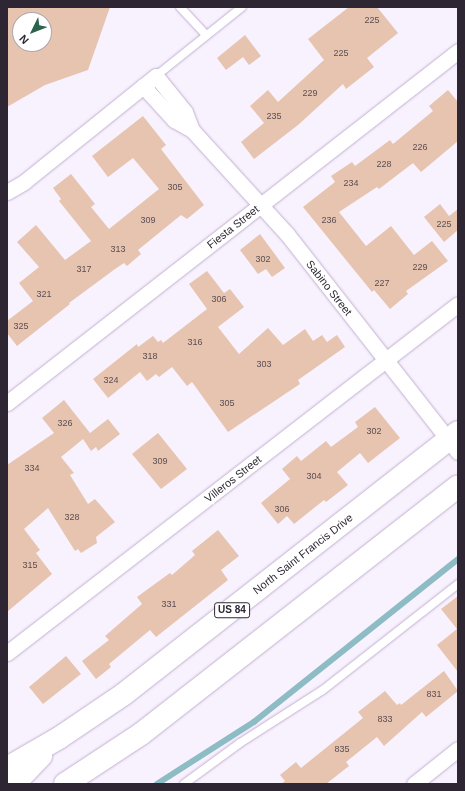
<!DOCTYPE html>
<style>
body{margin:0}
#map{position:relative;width:465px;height:791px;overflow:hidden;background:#f8f1fe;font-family:Helvetica,sans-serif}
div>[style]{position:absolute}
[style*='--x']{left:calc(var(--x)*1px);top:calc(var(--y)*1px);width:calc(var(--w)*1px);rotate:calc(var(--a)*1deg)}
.stream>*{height:5.5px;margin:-2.75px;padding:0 2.75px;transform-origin:2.75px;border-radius:2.75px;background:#8ebcc5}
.building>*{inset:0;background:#e7c4b0}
.roads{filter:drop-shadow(0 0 1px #c1b0cf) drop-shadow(0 0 1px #c1b0cf)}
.service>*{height:8px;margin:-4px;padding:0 4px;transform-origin:4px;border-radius:4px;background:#fff}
.minor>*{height:15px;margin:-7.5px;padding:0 7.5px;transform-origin:7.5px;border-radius:7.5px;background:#fff}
.trunk>*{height:22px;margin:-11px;padding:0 11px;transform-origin:11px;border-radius:11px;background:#fff}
span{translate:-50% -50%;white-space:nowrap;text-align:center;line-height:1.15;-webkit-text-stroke:4px #fff;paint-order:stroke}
.number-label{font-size:9px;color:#5c4e52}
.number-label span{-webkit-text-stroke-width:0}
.shield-label span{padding:1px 3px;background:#fff;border:1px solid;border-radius:3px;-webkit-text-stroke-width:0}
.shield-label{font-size:10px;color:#2e2733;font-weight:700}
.street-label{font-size:11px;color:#2e2733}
.frame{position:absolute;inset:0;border:8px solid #2e2733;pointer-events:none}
.north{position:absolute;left:12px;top:12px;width:40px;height:40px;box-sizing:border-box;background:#fff;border:1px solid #aba9ad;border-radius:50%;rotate:227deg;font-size:11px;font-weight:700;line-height:16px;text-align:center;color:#2e2733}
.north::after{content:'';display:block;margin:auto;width:14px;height:18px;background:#2b634b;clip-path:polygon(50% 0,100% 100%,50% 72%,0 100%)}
</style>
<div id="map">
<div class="stream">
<div style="--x:157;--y:784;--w:115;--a:-32.6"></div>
<div style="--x:254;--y:722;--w:261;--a:-38.6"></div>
</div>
<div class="building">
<div style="clip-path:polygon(evenodd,7px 7px,110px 7px,88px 70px,45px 85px,7px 107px,7px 7px,20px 20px,44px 20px,44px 44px,20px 44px,20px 20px)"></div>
<div style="clip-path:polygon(349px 7px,377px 7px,398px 33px,367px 58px,374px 67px,346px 89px,343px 84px,298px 125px,254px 159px,241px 142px,264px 123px,250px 106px,268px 90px,278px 102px,324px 60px,308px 39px)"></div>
<div style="clip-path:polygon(245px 35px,261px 56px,249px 65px,243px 57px,226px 70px,217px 58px)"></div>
<div style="clip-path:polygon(448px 90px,458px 102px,458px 141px,421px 172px,413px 163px,379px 189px,377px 187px,339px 212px,366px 246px,391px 226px,414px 255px,432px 241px,448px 261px,406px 291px,408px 294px,390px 309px,374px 290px,372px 292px,303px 207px,335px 182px,331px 176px,352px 162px,355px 166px,390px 140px,393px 144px,433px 111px,429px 106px)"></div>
<div style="clip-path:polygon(143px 116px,166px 145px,161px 149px,204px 205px,187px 219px,181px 215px,138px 250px,141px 254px,127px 266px,124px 263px,115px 269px,69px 303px,70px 304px,17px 346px,7px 333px,7px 321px,33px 301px,19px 283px,39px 267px,17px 242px,36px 225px,65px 260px,91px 241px,59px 201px,61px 199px,53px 188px,71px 174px,95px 204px,91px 207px,109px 229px,159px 189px,133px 158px,108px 177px,92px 156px)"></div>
<div style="clip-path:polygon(440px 204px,449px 216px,458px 209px,458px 230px,444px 242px,424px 217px)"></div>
<div style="clip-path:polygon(260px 234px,285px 268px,272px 277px,266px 269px,258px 274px,240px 250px)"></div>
<div style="clip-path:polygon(207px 271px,224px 293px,230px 289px,244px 307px,218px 327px,239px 354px,268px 328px,283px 345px,305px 329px,313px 341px,322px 335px,327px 342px,337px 335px,345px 347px,298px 380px,300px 384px,228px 432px,192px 382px,187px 386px,172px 367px,159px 377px,156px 374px,147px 381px,140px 372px,108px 398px,93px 379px,137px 344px,138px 347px,153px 336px,158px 342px,161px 340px,163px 343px,207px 309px,189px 284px)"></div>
<div style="clip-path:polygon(64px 400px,90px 433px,108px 419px,120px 434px,98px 451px,96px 447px,91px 451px,83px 439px,61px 457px,74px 473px,70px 475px,88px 504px,95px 499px,115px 522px,96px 537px,97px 543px,81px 553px,78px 549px,75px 551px,48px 508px,24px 529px,40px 550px,36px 553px,52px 574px,7px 612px,7px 465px,54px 433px,42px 418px)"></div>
<div style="clip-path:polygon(375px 407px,400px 438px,368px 463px,360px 453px,337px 472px,348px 485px,326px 502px,324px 500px,294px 524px,287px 516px,278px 524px,261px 503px,290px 479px,282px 469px,297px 456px,301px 461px,326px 441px,331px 447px,358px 427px,355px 422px)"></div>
<div style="clip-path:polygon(158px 433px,187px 469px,161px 489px,132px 454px)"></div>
<div style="clip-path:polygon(218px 530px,239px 556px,221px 570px,228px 580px,156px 637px,150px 630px,109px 664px,111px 667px,96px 679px,82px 661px,109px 640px,105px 636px,142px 604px,137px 597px,170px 573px,172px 575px,195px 555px,192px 551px)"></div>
<div style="clip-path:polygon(458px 596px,458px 672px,437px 645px,457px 629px,441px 609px)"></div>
<div style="clip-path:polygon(66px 656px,81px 674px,43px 704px,29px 687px)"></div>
<div style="clip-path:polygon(444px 671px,458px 691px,426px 717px,422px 712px,384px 746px,377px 737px,346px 762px,349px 766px,326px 784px,281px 784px,285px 781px,280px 775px,296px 762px,301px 768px,363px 718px,358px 712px,385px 691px,397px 705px,400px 703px,401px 705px)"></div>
</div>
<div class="roads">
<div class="service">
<div style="--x:180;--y:7;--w:38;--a:47"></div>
<div style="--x:156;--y:76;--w:110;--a:-38.7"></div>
<div style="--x:184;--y:784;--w:69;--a:-36.2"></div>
<div style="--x:240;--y:743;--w:98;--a:-32.6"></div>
<div style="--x:323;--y:690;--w:172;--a:-38.1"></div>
</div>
<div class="minor">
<div style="--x:143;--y:86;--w:46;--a:47.6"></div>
<div style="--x:174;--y:120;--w:21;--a:29"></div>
<div style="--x:192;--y:130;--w:141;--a:47.6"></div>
<div style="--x:287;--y:234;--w:277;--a:51.9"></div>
<div style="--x:7;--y:192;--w:20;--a:-30"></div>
<div style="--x:24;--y:182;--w:169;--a:-38.8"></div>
<div style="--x:156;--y:76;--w:46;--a:51.1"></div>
<div style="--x:185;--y:112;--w:19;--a:69"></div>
<div style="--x:7;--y:403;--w:572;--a:-37.97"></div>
<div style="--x:7;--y:653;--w:570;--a:-37.73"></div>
<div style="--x:414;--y:784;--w:56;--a:-38.5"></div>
</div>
<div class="trunk">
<div style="--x:7;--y:768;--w:60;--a:-30"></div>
<div style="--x:59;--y:738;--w:78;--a:-34.1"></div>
<div style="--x:124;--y:694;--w:424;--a:-38.1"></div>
<div style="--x:14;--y:784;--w:39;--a:-46"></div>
<div style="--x:65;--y:784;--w:91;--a:-33.3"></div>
<div style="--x:141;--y:734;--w:402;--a:-38"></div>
</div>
</div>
<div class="number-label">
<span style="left:372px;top:20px">225</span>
<span style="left:341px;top:53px">225</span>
<span style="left:310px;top:93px">229</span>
<span style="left:274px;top:116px">235</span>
<span style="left:420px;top:147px">226</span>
<span style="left:384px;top:164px">228</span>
<span style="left:351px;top:183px">234</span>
<span style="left:175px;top:187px">305</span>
<span style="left:148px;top:220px">309</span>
<span style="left:329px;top:220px">236</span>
<span style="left:444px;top:224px">225</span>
<span style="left:118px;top:249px">313</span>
<span style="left:263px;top:259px">302</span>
<span style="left:420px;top:267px">229</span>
<span style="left:84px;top:269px">317</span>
<span style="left:382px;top:283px">227</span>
<span style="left:44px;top:294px">321</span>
<span style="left:219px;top:299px">306</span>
<span style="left:21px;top:326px">325</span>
<span style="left:195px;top:342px">316</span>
<span style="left:150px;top:356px">318</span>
<span style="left:264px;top:364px">303</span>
<span style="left:111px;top:380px">324</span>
<span style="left:227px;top:403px">305</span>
<span style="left:65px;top:423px">326</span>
<span style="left:374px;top:431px">302</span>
<span style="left:160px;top:461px">309</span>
<span style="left:32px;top:468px">334</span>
<span style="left:314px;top:476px">304</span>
<span style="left:282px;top:509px">306</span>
<span style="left:72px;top:517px">328</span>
<span style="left:30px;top:565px">315</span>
<span style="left:169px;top:604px">331</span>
<span style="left:434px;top:694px">831</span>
<span style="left:385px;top:719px">833</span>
<span style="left:342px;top:749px">835</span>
</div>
<div class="shield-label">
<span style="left:232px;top:610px">US 84</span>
</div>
<div class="street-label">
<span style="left:233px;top:227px;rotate:-38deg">Fiesta Street</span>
<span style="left:329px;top:288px;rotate:52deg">Sabino Street</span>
<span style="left:233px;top:479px;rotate:-38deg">Villeros Street</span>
<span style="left:303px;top:554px;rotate:-38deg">North Saint Francis Drive</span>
</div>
<div class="frame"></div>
<div class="north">N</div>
</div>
